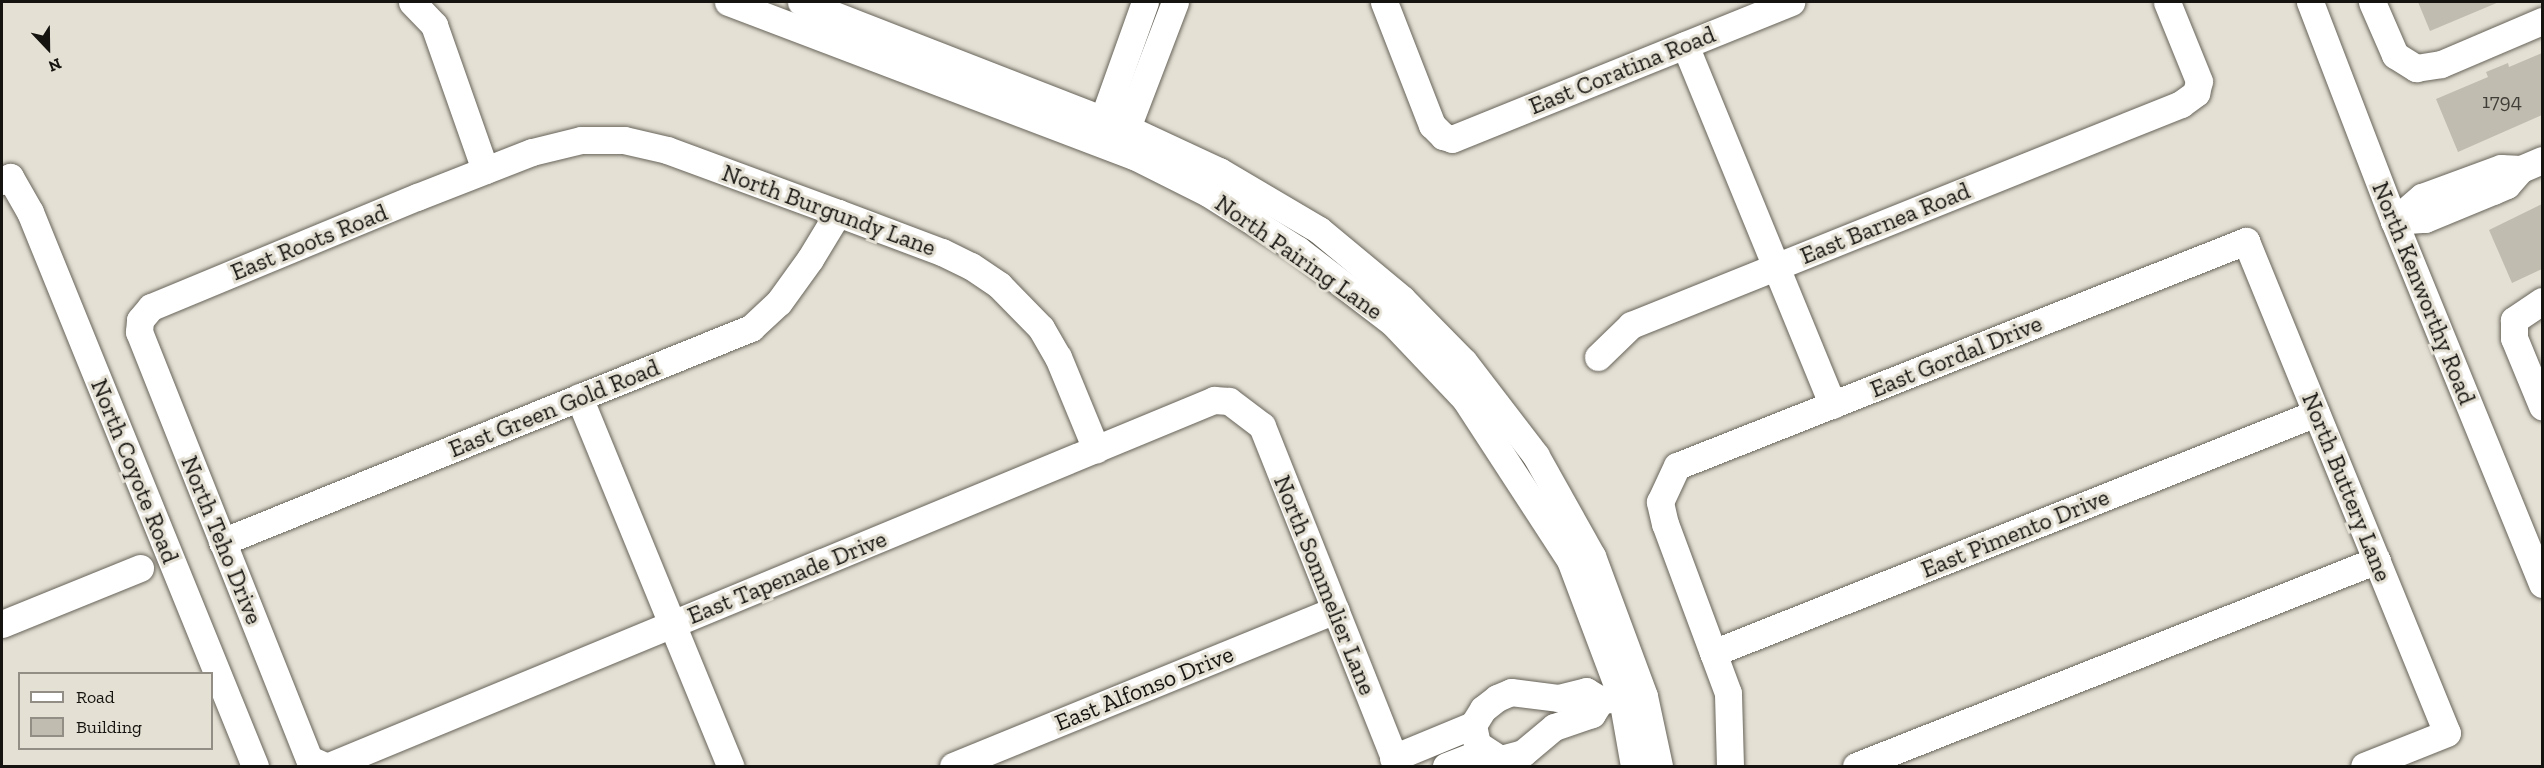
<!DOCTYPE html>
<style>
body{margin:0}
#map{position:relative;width:2544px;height:768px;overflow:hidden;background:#e4e0d4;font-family:"Zilla Slab",serif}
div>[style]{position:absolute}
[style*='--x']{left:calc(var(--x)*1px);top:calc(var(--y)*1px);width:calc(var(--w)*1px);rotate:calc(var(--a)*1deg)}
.building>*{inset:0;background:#c0bcb0}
.roads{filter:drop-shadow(0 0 2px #68645a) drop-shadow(0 0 2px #68645a)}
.minor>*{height:27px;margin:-13.5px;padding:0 13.5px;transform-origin:13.5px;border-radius:13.5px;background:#fff}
span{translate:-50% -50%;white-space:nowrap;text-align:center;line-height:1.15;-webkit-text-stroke:6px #e4e0d4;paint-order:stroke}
.number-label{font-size:21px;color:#403e38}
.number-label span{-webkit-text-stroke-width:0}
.street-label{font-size:24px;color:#161410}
.frame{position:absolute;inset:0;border:3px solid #161410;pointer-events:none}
.legend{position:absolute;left:18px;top:672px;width:195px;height:78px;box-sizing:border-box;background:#e4e0d4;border:2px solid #928e86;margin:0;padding:8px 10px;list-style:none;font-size:18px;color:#161410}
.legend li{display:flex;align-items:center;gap:12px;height:30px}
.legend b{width:30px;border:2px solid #928e86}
.north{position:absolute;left:18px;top:18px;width:60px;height:60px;-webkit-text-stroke:4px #e4e0d4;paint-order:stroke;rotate:158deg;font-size:16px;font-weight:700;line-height:24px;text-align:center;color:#161410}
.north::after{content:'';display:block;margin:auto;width:21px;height:27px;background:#161410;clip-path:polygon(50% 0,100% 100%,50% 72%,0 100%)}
</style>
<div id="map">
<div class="building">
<div style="clip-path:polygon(2418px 2px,2499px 2px,2430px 31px)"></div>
<div style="clip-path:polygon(2542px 53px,2542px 115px,2458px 152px,2436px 99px,2488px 77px,2486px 72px,2508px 63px,2509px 67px)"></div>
<div style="clip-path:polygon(2542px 204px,2542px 269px,2512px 283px,2489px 230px)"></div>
</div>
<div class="roads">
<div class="minor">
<div style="--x:412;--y:2;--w:32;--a:46"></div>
<div style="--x:434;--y:25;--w:154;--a:70.6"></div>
<div style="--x:728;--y:2;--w:434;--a:20.8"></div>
<div style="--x:1134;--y:156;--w:83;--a:26.6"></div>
<div style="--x:1208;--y:193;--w:107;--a:32.3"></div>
<div style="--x:1298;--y:250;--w:120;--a:37.5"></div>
<div style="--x:1393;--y:323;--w:105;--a:46.5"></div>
<div style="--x:1465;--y:399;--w:192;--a:56.9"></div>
<div style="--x:1570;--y:560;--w:147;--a:69.4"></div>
<div style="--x:1622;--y:698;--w:69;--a:80"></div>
<div style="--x:801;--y:2;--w:358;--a:21.3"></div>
<div style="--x:1135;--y:132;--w:93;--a:24.9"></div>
<div style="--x:1219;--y:171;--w:116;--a:30.5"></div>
<div style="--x:1319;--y:230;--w:108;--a:39.7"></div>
<div style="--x:1402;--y:299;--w:88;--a:45.5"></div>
<div style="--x:1464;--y:362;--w:118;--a:52.5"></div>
<div style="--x:1536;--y:456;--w:115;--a:60.8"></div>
<div style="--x:1592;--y:556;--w:149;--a:69.6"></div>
<div style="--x:1644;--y:696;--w:72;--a:77.9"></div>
<div style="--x:1384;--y:2;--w:132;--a:68.7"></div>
<div style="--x:1432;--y:125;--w:16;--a:45"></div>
<div style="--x:1443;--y:136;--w:9;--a:18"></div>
<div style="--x:1452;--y:139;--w:366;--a:-22"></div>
<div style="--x:2310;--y:2;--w:235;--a:69"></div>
<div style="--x:2394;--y:221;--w:392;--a:67.8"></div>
<div style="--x:2372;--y:2;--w:58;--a:66.5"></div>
<div style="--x:2395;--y:55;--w:25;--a:32"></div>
<div style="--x:2416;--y:68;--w:25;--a:-9"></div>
<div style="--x:2441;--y:64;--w:110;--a:-23.1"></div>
<div style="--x:1685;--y:45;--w:389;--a:67.7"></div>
<div style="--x:1097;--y:136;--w:142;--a:-70.3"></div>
<div style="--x:1120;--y:146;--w:154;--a:-69.1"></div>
<div style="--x:2;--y:181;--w:9;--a:-27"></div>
<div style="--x:10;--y:177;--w:40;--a:60.3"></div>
<div style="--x:30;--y:212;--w:598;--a:67.9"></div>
<div style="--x:2394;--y:221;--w:37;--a:-41"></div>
<div style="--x:2422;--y:197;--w:84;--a:-20.2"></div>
<div style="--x:2501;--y:168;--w:20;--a:3"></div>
<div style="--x:2521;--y:169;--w:23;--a:-23"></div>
<div style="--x:2394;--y:221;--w:31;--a:-4"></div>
<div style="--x:2425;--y:219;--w:74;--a:-22.4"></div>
<div style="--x:2493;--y:191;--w:15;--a:-23"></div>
<div style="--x:2507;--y:185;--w:21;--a:-49"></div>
<div style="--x:2542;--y:301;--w:34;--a:146"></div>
<div style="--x:2514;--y:320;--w:18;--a:90"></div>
<div style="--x:2514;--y:338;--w:74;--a:67.6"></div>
<div style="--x:1598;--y:357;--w:46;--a:-44.1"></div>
<div style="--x:1631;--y:325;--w:593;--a:-21.89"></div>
<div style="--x:2181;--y:104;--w:19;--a:-36"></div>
<div style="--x:2196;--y:93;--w:12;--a:-76"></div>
<div style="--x:2199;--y:81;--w:85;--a:-112.1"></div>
<div style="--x:579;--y:397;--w:399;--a:67.7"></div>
<div style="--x:222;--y:542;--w:571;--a:-22.03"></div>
<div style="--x:751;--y:328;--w:38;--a:-43"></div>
<div style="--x:779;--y:302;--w:53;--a:-54.2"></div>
<div style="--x:810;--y:259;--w:54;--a:-58.7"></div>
<div style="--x:2;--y:624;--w:149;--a:-22.1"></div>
<div style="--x:1713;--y:653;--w:649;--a:-21.7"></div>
<div style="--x:1601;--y:700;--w:17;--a:123"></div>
<div style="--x:1592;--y:714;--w:40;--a:161.1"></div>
<div style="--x:1554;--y:727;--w:40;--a:140"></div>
<div style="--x:1523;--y:753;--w:24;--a:165"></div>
<div style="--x:1500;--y:759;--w:27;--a:-147"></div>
<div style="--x:1477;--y:744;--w:19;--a:-102"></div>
<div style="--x:1473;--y:725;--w:19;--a:-58"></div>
<div style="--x:1483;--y:709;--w:18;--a:-38"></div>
<div style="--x:1497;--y:698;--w:15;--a:-23"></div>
<div style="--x:1511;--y:692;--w:47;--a:7.3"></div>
<div style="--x:1558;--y:698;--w:29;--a:-14"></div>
<div style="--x:1586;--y:691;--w:17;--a:31"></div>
<div style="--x:1601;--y:700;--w:21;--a:-5"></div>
<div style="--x:1622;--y:698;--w:17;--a:-21"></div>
<div style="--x:1393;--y:758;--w:87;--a:-22.4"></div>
<div style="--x:325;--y:766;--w:17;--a:-156"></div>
<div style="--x:309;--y:759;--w:460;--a:-111.7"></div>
<div style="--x:139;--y:332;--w:12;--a:-85"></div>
<div style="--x:140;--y:320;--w:17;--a:-50"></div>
<div style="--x:151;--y:307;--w:288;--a:-22.5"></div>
<div style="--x:417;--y:197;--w:123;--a:-21.4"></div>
<div style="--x:532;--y:152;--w:50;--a:-13.8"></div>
<div style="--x:581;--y:140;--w:43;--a:0"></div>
<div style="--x:624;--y:140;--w:44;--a:13.1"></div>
<div style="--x:667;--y:150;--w:182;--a:20.2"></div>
<div style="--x:838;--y:213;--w:111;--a:20.6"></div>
<div style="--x:942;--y:252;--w:32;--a:26"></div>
<div style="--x:971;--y:266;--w:34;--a:34"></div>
<div style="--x:999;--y:285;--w:60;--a:45.7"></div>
<div style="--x:1041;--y:328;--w:34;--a:60"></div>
<div style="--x:1058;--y:357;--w:100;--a:67.6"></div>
<div style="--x:329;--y:766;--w:958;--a:-22.47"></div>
<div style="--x:1214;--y:400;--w:15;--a:4"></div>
<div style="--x:1229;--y:401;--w:41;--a:37.1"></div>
<div style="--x:1262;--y:426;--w:366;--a:68.3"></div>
<div style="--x:953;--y:766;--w:413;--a:-22.2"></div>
<div style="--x:1446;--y:766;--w:42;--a:-21"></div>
<div style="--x:1730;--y:766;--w:73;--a:-91.6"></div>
<div style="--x:1728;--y:693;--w:180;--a:-110.4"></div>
<div style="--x:1665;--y:524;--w:23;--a:-103"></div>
<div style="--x:1660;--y:502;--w:40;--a:-65"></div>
<div style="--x:1677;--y:466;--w:612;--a:-21.58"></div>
<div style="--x:2246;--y:241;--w:531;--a:67.78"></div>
<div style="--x:2447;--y:733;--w:89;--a:158.3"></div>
<div style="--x:1856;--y:766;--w:560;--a:-21.57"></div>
</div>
</div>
<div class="number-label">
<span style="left:2502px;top:101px">1794</span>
</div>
<div class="street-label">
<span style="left:1622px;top:70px;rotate:-22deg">East Coratina Road</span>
<span style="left:829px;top:210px;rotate:20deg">North Burgundy Lane</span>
<span style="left:1885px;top:223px;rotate:-22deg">East Barnea Road</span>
<span style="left:309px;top:242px;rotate:-22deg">East Roots Road</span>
<span style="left:1299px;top:257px;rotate:35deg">North Pairing Lane</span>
<span style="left:2424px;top:293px;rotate:68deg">North Kenworthy Road</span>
<span style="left:1956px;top:356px;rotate:-22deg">East Gordal Drive</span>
<span style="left:554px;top:408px;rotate:-22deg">East Green Gold Road</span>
<span style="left:135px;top:471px;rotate:68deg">North Coyote Road</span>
<span style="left:2347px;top:487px;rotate:68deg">North Buttery Lane</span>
<span style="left:2015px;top:533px;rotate:-22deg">East Pimento Drive</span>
<span style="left:222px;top:540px;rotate:68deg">North Teho Drive</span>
<span style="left:787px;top:577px;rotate:-22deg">East Tapenade Drive</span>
<span style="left:1325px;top:585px;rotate:68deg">North Sommelier Lane</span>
<span style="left:1144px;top:688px;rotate:-22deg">East Alfonso Drive</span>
</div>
<div class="frame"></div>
<ul class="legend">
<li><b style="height:8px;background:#fff"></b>Road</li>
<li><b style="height:16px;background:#c0bcb0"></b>Building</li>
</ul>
<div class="north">N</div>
</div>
